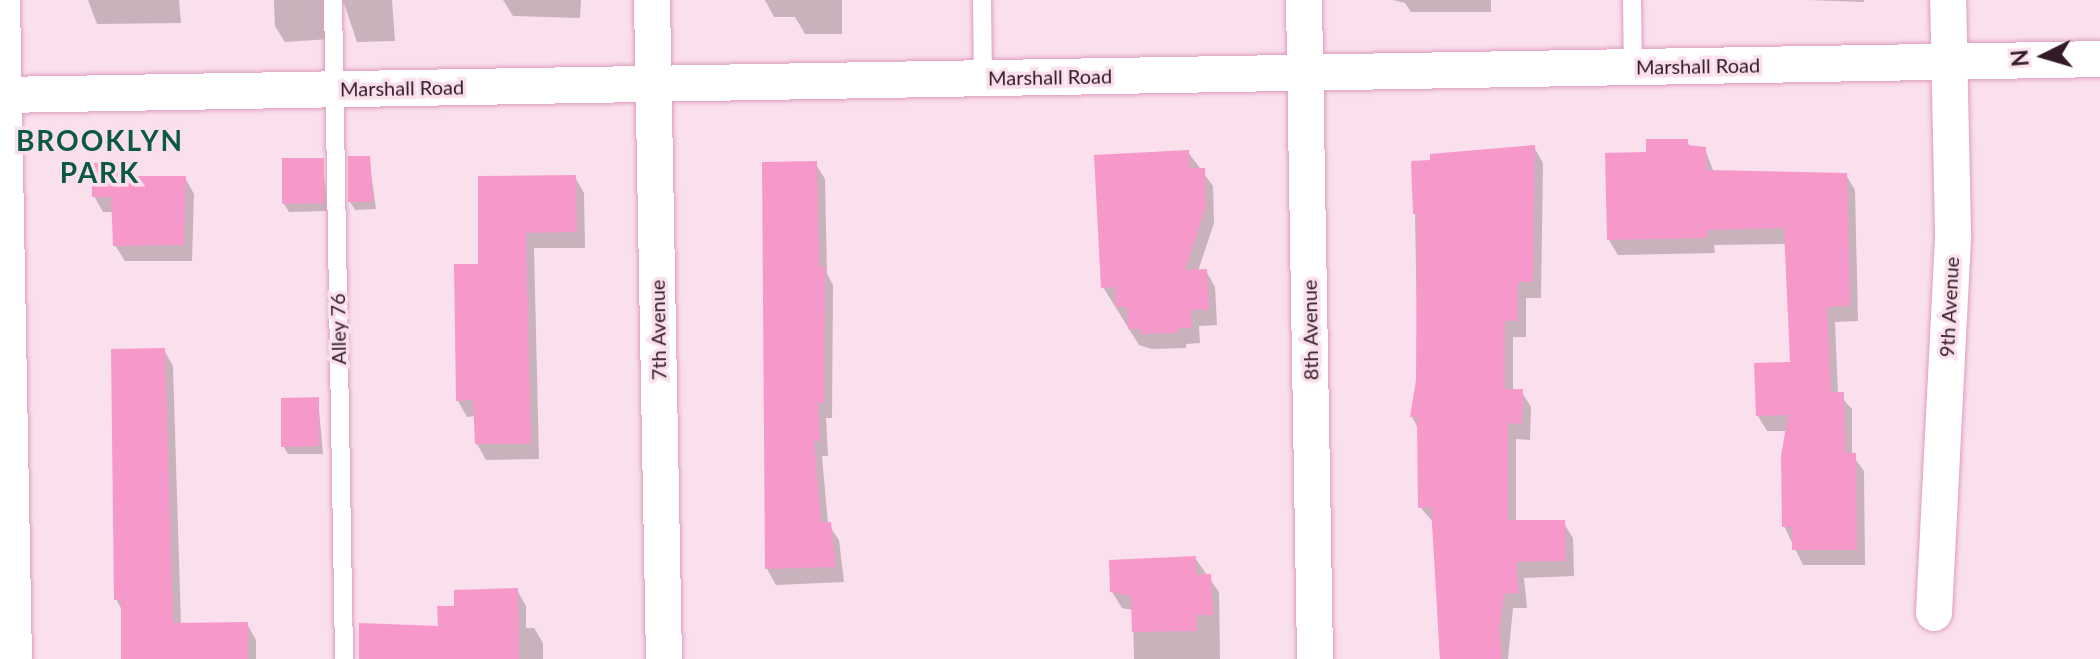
<!DOCTYPE html>
<style>
body{margin:0}
#map{position:relative;width:2100px;height:659px;overflow:hidden;background:#fadfec;font-family:Lato,sans-serif}
div>[style]{position:absolute}
[style*='--x']{left:calc(var(--x)*1px);top:calc(var(--y)*1px);width:calc(var(--w)*1px);rotate:calc(var(--a)*1deg)}
.shadow>*{inset:0;background:#0003}
.building>*{inset:0;background:#f798cb}
.roads{filter:drop-shadow(0 0 2px #dd9ebf) drop-shadow(0 0 2px #dd9ebf)}
.lane>*{height:18px;margin:-9px;padding:0 9px;transform-origin:9px;border-radius:9px;background:#fff}
.street>*{height:36px;margin:-18px;padding:0 18px;transform-origin:18px;border-radius:18px;background:#fff}
span{translate:-50% -50%;white-space:nowrap;text-align:center;line-height:1.15;-webkit-text-stroke:7px #fadfec;paint-order:stroke}
.street-label{font-size:20px;color:#321a27}
.district-label{font-size:28px;color:#0c5942;font-weight:700;letter-spacing:2px}
.north{position:absolute;left:2004px;top:16px;width:80px;height:80px;-webkit-text-stroke:6px #fadfec;paint-order:stroke;rotate:265deg;font-size:22px;font-weight:700;line-height:32px;text-align:center;color:#321a27}
.north::after{content:'';display:block;margin:auto;width:28px;height:36px;background:#321a27;clip-path:polygon(50% 0,100% 100%,50% 72%,0 100%)}
</style>
<div id="map">
<div class="shadow">
<div style="clip-path:polygon(88px 0,179px 0,181px 23px,97px 24px)"></div>
<div style="clip-path:polygon(274px 0,392px 0,395px 41px,357px 42px,344px 3px,330px 11px,330px 39px,285px 42px,275px 26px)"></div>
<div style="clip-path:polygon(503px 0,581px 0,580px 18px,513px 16px)"></div>
<div style="clip-path:polygon(765px 0,842px 0,842px 34px,805px 34px,795px 17px,774px 17px)"></div>
<div style="clip-path:polygon(1393px 0,1491px 0,1491px 12px,1411px 12px,1405px 3px)"></div>
<div style="clip-path:polygon(1864px 0,1864px 2px,1807px 0)"></div>
<div style="clip-path:polygon(1687px 141px,1691px 148px,1705px 149px,1714px 173px,1846px 175px,1855px 190px,1858px 321px,1835px 322px,1838px 394px,1852px 409px,1852px 455px,1864px 471px,1865px 565px,1803px 565px,1784px 526px,1788px 431px,1767px 431px,1758px 416px,1792px 364px,1786px 244px,1714px 245px,1715px 253px,1618px 255px,1609px 240px,1648px 154px)"></div>
<div style="clip-path:polygon(1534px 147px,1543px 163px,1541px 298px,1526px 298px,1526px 337px,1513px 337px,1513px 391px,1521px 391px,1531px 407px,1530px 440px,1516px 439px,1516px 522px,1563px 522px,1573px 538px,1574px 576px,1524px 578px,1527px 608px,1513px 608px,1508px 659px,1440px 659px,1434px 523px,1420px 507px,1419px 430px,1412px 417px,1418px 381px,1415px 213px)"></div>
<div style="clip-path:polygon(1188px 152px,1213px 186px,1214px 223px,1198px 271px,1206px 271px,1215px 287px,1217px 325px,1199px 326px,1200px 343px,1186px 344px,1186px 348px,1152px 349px,1139px 345px,1103px 287px)"></div>
<div style="clip-path:polygon(369px 158px,376px 209px,355px 210px,350px 202px)"></div>
<div style="clip-path:polygon(322px 160px,328px 211px,289px 212px,284px 204px)"></div>
<div style="clip-path:polygon(815px 163px,825px 179px,827px 274px,833px 285px,832px 418px,826px 418px,828px 456px,822px 456px,828px 524px,839px 540px,844px 582px,776px 585px,767px 569px)"></div>
<div style="clip-path:polygon(130px 164px,138px 178px,185px 178px,194px 194px,192px 261px,125px 261px,115px 245px,114px 212px,103px 212px,94px 196px)"></div>
<div style="clip-path:polygon(575px 177px,584px 193px,585px 248px,534px 248px,539px 459px,486px 460px,477px 444px,476px 416px,467px 417px,458px 401px,480px 266px)"></div>
<div style="clip-path:polygon(164px 350px,173px 366px,181px 625px,247px 624px,256px 640px,256px 659px,123px 659px,123px 612px,116px 599px)"></div>
<div style="clip-path:polygon(318px 399px,323px 454px,288px 454px,283px 446px)"></div>
<div style="clip-path:polygon(1195px 558px,1219px 592px,1220px 659px,1134px 659px,1133px 610px,1122px 608px,1112px 592px)"></div>
<div style="clip-path:polygon(517px 590px,526px 606px,526px 628px,534px 628px,543px 643px,543px 659px,362px 659px,440px 628px,456px 608px)"></div>
</div>
<div class="building">
<div style="clip-path:polygon(1646px 139px,1688px 139px,1688px 145px,1706px 147px,1706px 170px,1847px 173px,1850px 306px,1827px 307px,1831px 392px,1844px 392px,1845px 453px,1856px 453px,1857px 550px,1792px 550px,1792px 527px,1782px 527px,1781px 456px,1788px 415px,1756px 416px,1754px 363px,1790px 362px,1784px 228px,1707px 230px,1707px 238px,1607px 240px,1605px 153px,1646px 152px)"></div>
<div style="clip-path:polygon(1535px 145px,1533px 282px,1518px 282px,1518px 321px,1505px 321px,1505px 389px,1523px 389px,1522px 424px,1508px 423px,1508px 520px,1565px 520px,1566px 561px,1516px 562px,1519px 593px,1505px 593px,1499px 629px,1502px 659px,1440px 659px,1431px 507px,1418px 508px,1417px 417px,1410px 417px,1416px 380px,1417px 214px,1413px 214px,1411px 161px,1430px 160px,1430px 154px)"></div>
<div style="clip-path:polygon(1189px 150px,1189px 168px,1205px 168px,1206px 206px,1185px 270px,1207px 269px,1209px 310px,1191px 310px,1192px 328px,1178px 328px,1178px 333px,1141px 334px,1140px 329px,1128px 329px,1127px 307px,1116px 307px,1115px 287px,1101px 288px,1094px 155px)"></div>
<div style="clip-path:polygon(348px 156px,370px 156px,373px 202px,348px 202px)"></div>
<div style="clip-path:polygon(282px 158px,324px 158px,324px 203px,282px 204px)"></div>
<div style="clip-path:polygon(817px 161px,819px 267px,825px 267px,824px 403px,818px 403px,820px 441px,814px 441px,821px 522px,831px 522px,836px 567px,765px 569px,762px 162px)"></div>
<div style="clip-path:polygon(131px 162px,131px 176px,186px 176px,184px 245px,113px 246px,111px 197px,92px 197px,92px 163px)"></div>
<div style="clip-path:polygon(576px 175px,577px 232px,526px 233px,531px 444px,475px 444px,473px 400px,456px 401px,454px 264px,478px 264px,478px 176px)"></div>
<div style="clip-path:polygon(165px 348px,173px 623px,248px 622px,248px 659px,121px 659px,121px 600px,114px 600px,111px 349px)"></div>
<div style="clip-path:polygon(319px 397px,319px 446px,281px 447px,281px 398px)"></div>
<div style="clip-path:polygon(1196px 556px,1196px 575px,1211px 574px,1213px 615px,1196px 615px,1197px 631px,1132px 632px,1131px 596px,1110px 592px,1109px 560px)"></div>
<div style="clip-path:polygon(518px 588px,519px 659px,359px 659px,359px 623px,438px 626px,437px 606px,454px 606px,454px 590px)"></div>
</div>
<div class="roads">
<div class="lane">
<div style="--x:333;--y:0;--w:659;--a:89.04"></div>
<div style="--x:982;--y:0;--w:78;--a:89.3"></div>
<div style="--x:1632;--y:0;--w:68;--a:89.2"></div>
</div>
<div class="street">
<div style="--x:2;--y:0;--w:659;--a:88.96"></div>
<div style="--x:652;--y:0;--w:659;--a:88.96"></div>
<div style="--x:1304;--y:0;--w:659;--a:89.04"></div>
<div style="--x:0;--y:95;--w:2100;--a:-0.98"></div>
<div style="--x:1934;--y:613;--w:381;--a:-87.1"></div>
<div style="--x:1953;--y:232;--w:232;--a:-91.2"></div>
</div>
</div>
<div class="street-label">
<span style="left:1698px;top:66px;rotate:-1deg">Marshall Road</span>
<span style="left:1050px;top:77px;rotate:-1deg">Marshall Road</span>
<span style="left:402px;top:88px;rotate:-1deg">Marshall Road</span>
<span style="left:1949px;top:307px;rotate:-87deg">9th Avenue</span>
<span style="left:338px;top:329px;rotate:-91deg">Alley 76</span>
<span style="left:658px;top:330px;rotate:-91deg">7th Avenue</span>
<span style="left:1310px;top:330px;rotate:-91deg">8th Avenue</span>
</div>
<div class="district-label">
<span style="left:100px;top:156px">BROOKLYN<br>PARK</span>
</div>
<div class="north">N</div>
</div>
